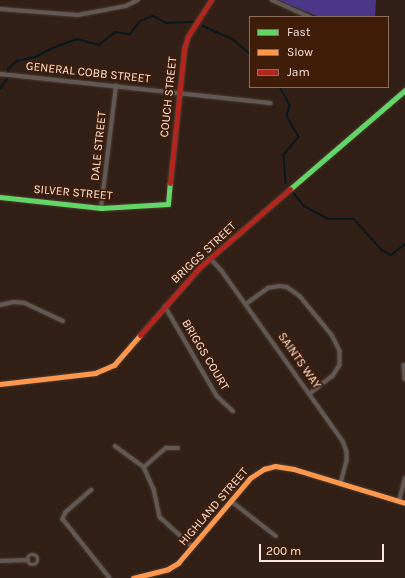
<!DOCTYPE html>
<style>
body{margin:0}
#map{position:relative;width:405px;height:578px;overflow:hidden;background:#322016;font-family:Karla,sans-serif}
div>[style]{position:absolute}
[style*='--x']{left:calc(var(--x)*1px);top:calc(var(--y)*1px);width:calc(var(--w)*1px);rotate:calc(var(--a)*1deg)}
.green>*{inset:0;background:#4b3889}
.stream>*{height:1.5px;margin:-0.75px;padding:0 0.75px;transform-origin:0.75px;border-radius:0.75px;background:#08181e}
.roads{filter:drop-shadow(0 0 1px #4c3c34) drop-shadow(0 0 1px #4c3c34)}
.street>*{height:3.5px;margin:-1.75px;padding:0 1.75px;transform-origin:1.75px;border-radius:1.75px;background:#625955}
.street>.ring{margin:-1.75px;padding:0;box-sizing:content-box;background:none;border:3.5px solid #625955;border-radius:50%}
.fast>*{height:5px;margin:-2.5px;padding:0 2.5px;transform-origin:2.5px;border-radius:2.5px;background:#63d668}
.slow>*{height:5px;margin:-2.5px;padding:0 2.5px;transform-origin:2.5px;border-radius:2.5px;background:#ff974d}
.jam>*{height:5px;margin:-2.5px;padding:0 2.5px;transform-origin:2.5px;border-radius:2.5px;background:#b3261e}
span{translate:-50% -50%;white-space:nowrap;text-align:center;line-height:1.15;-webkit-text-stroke:3.5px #3f1d09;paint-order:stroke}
.street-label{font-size:12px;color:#fde5da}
.legend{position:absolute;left:249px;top:16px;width:140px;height:72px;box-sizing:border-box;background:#3f1d09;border:1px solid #8b6d5d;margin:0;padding:5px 7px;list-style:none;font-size:12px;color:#fde5da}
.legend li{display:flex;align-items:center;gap:8px;height:20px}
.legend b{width:20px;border:1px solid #8b6d5d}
.scale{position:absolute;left:259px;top:544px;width:125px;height:18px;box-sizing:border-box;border:2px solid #fde5da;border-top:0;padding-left:5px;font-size:12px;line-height:14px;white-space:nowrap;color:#fde5da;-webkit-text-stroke:3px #3f1d09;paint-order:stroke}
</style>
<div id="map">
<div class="green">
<div style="clip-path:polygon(278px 0,376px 0,375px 17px,319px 17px)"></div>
</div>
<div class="stream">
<div style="--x:203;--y:26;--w:34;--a:24"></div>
<div style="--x:234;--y:40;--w:21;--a:41"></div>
<div style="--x:280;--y:87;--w:21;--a:61"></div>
<div style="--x:290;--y:105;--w:11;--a:105"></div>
<div style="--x:287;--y:116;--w:24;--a:60"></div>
<div style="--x:299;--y:137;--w:23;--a:130"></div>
<div style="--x:284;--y:155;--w:28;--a:86"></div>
<div style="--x:0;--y:89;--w:12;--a:-55"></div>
<div style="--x:7;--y:79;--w:10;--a:-84"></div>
<div style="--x:8;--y:69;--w:12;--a:-42"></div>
<div style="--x:17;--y:61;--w:22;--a:-13"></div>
<div style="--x:38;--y:56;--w:12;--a:-31"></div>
<div style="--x:48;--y:50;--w:31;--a:-21"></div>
<div style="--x:77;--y:39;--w:23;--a:15"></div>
<div style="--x:99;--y:45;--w:21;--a:-39"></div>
<div style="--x:115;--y:32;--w:15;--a:8"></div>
<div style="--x:130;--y:34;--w:16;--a:-52"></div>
<div style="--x:140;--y:21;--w:14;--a:-21"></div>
<div style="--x:153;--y:16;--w:16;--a:27"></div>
<div style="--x:167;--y:23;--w:26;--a:-2"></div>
<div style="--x:293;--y:192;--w:18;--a:52"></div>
<div style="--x:304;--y:206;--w:27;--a:28"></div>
<div style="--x:328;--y:219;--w:26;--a:0"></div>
<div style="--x:354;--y:219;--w:42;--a:47.9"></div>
<div style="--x:382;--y:250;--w:10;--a:29"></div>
<div style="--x:391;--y:255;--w:18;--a:-38"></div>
</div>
<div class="roads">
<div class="street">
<div style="--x:272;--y:0;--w:42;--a:24.1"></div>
<div style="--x:0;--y:9;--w:78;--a:4.4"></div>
<div style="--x:78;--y:15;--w:49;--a:-10.6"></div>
<div style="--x:126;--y:6;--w:13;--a:-27"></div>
<div style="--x:0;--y:74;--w:272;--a:6.1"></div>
<div style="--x:101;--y:208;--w:123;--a:-83"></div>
<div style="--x:210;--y:258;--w:18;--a:47"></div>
<div style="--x:222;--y:271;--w:209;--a:54.6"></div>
<div style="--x:343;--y:441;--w:12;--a:70"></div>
<div style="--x:347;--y:452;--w:9;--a:90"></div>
<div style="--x:347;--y:461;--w:23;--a:105"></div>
<div style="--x:246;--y:304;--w:27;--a:-36"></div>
<div style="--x:268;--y:288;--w:11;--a:-10"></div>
<div style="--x:279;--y:286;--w:8;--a:7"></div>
<div style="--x:287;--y:287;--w:16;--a:35"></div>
<div style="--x:300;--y:296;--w:50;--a:50.6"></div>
<div style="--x:332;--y:335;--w:18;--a:63"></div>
<div style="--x:340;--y:351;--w:14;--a:90"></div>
<div style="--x:340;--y:365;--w:13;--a:122"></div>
<div style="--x:333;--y:376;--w:29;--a:142"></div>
<div style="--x:0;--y:305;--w:14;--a:-12"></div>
<div style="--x:14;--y:302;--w:11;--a:5"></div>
<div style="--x:25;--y:303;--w:42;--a:25.3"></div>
<div style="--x:165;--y:306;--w:104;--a:60"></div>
<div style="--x:217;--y:396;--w:22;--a:43"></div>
<div style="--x:404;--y:365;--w:14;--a:86"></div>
<div style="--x:115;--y:446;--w:36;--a:36"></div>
<div style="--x:144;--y:467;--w:24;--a:66"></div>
<div style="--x:154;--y:489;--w:29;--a:78"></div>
<div style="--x:160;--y:517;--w:43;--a:42.2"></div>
<div style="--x:144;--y:467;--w:29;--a:-41"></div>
<div style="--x:166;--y:448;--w:12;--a:0"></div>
<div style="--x:92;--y:490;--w:35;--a:139"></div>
<div style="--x:66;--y:513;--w:7;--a:117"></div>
<div style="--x:63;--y:519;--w:75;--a:51.5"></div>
<div style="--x:231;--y:501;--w:57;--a:37.9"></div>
<div style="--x:399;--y:501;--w:23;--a:-75"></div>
<div class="ring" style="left:28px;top:555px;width:6.5px;height:6.5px"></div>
<div style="--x:0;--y:561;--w:28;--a:-2"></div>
</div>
<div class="fast">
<div style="--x:290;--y:189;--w:152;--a:-40.7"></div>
<div style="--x:0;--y:197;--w:102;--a:6.2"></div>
<div style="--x:101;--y:208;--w:67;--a:-3.4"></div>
<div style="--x:168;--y:204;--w:21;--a:-85"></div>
</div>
<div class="slow">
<div style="--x:0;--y:384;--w:96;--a:-6.6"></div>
<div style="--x:95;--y:373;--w:21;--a:-23"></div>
<div style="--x:114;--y:365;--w:40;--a:-49"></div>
<div style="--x:133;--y:578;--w:36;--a:-14"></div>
<div style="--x:168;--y:569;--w:12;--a:-31"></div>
<div style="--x:178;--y:563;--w:111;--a:-49.7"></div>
<div style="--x:250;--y:478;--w:17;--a:-33"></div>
<div style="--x:264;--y:469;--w:11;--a:-15"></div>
<div style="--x:275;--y:466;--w:19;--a:9"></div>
<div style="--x:294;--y:469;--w:116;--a:17"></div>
</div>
<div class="jam">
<div style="--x:170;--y:183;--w:135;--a:-84"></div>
<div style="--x:184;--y:49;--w:14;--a:-73"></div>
<div style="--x:188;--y:36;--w:43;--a:-57.4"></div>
<div style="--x:140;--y:335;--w:91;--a:-48.6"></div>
<div style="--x:200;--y:267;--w:119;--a:-40.9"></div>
</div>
</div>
<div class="street-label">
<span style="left:88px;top:73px;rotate:6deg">GENERAL COBB STREET</span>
<span style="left:169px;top:97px;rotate:-84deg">COUCH STREET</span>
<span style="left:99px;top:146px;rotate:-84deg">DALE STREET</span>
<span style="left:73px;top:193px;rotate:5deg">SILVER STREET</span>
<span style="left:204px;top:253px;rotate:-43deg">BRIGGS STREET</span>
<span style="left:205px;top:355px;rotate:59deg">BRIGGS COURT</span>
<span style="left:299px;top:361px;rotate:55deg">SAINTS WAY</span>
<span style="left:214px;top:507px;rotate:-49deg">HIGHLAND STREET</span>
</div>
<ul class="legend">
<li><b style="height:5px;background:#63d668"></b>Fast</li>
<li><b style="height:5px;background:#ff974d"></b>Slow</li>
<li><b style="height:5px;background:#b3261e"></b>Jam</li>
</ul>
<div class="scale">200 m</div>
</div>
